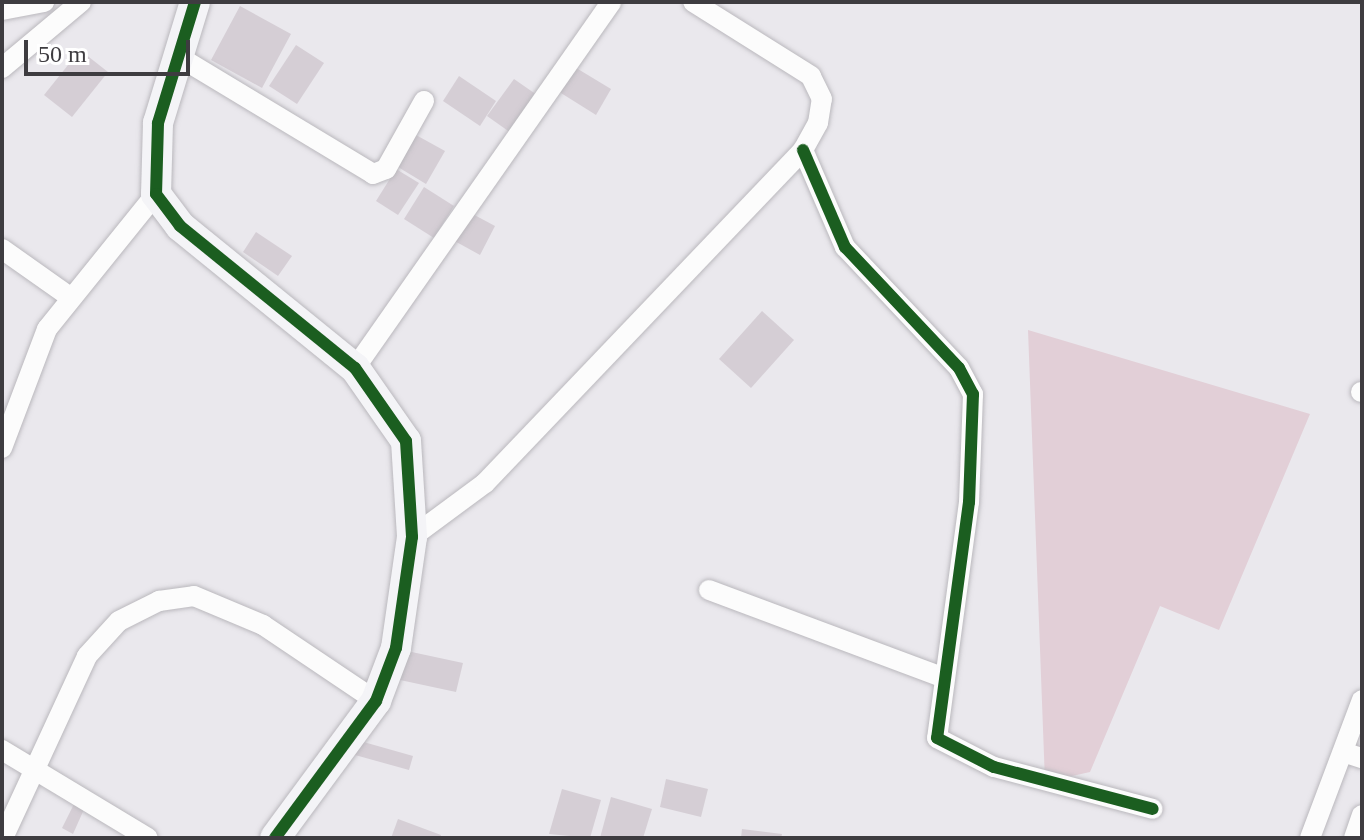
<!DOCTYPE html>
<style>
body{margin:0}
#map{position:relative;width:1364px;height:840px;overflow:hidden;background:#eae8ed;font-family:Georgia,serif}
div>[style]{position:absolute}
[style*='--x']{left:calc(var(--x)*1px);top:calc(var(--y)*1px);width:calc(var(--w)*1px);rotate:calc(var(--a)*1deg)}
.green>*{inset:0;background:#e2cfd7}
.building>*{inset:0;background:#d5ced5}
.roads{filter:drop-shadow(0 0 2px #bab8bd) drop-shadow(0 0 2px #bab8bd)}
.street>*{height:20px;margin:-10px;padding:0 10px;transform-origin:10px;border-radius:10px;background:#fcfcfc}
.secondary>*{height:30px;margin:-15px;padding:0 15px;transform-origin:15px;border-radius:15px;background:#f4f4f7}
.cycleway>*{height:12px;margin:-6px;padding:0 6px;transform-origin:6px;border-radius:6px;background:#1b5e20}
span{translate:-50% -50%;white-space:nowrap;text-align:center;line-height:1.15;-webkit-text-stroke:6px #fff;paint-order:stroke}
.frame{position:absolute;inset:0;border:4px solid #3e3c40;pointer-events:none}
.scale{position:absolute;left:24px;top:40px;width:166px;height:36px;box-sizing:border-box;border:4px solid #3e3c40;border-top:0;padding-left:10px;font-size:24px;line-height:28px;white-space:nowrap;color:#3e3c40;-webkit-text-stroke:6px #fff;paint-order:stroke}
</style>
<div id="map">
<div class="green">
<div style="clip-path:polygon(1028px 330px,1310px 414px,1219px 630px,1160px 606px,1090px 772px,1045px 782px)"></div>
</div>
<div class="building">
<div style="clip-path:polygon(240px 6px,291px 34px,262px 88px,211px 60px)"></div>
<div style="clip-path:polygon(296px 45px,324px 63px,297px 104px,269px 86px)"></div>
<div style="clip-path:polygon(80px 50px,108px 72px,72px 117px,44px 95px)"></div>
<div style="clip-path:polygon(568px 63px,611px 89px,596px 115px,553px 88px)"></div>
<div style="clip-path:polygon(459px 76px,496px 101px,480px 126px,443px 101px)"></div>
<div style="clip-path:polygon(514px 79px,537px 95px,511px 133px,487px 116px)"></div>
<div style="clip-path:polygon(416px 135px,445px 151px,426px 184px,398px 167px)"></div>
<div style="clip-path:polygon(396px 169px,419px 183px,398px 215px,376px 201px)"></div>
<div style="clip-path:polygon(424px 187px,454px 206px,434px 238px,404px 219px)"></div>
<div style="clip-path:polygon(467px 211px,495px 226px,480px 255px,451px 239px)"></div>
<div style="clip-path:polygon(256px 232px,292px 256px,278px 276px,243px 252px)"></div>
<div style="clip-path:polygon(762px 311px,794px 340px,751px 388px,719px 359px)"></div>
<div style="clip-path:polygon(407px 651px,463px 663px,456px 692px,400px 680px)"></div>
<div style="clip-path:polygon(360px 741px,413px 756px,409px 770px,355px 755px)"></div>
<div style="clip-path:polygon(666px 779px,708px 789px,701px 817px,660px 807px)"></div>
<div style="clip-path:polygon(562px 789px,601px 800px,590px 838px,549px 834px)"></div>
<div style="clip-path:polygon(611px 797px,652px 809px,643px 838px,600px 838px)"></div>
<div style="clip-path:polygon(75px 802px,85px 807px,73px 834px,62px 828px)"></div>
<div style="clip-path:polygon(398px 819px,441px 835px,440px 838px,391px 838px)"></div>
<div style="clip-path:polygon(742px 829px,782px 834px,781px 838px,741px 838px)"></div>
</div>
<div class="roads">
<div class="street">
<div style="--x:2;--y:10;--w:43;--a:-10.8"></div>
<div style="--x:176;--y:55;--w:230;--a:31.1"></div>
<div style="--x:373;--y:174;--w:14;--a:-21"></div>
<div style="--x:386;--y:169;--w:78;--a:-60.8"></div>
<div style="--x:2;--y:68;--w:103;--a:-39.9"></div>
<div style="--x:803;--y:150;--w:106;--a:66.6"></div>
<div style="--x:845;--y:247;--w:166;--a:46.7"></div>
<div style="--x:959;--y:368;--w:30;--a:62"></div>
<div style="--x:973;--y:394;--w:108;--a:92.1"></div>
<div style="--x:969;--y:502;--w:238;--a:97.7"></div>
<div style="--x:937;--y:738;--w:64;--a:27"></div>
<div style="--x:994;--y:767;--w:164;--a:14.8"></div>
<div style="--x:2;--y:249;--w:83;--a:35.2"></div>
<div style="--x:355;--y:368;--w:447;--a:-55"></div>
<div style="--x:1361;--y:392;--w:1;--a:0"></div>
<div style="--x:2;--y:448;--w:127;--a:-69.3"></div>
<div style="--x:47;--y:329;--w:174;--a:-51.1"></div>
<div style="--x:412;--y:537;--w:91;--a:-36.5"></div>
<div style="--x:485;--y:483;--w:460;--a:-46.3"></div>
<div style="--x:803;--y:150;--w:31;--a:-61"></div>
<div style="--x:818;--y:123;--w:24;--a:-81"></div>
<div style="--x:822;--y:99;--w:25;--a:-116"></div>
<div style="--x:811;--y:76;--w:139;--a:-147.9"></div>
<div style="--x:709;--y:590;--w:249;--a:20.5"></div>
<div style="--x:2;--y:750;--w:170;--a:31.1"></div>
<div style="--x:1343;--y:752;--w:20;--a:18"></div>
<div style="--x:3;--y:838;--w:200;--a:-65.2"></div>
<div style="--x:87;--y:656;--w:47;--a:-47.6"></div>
<div style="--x:119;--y:621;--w:45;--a:-26.6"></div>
<div style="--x:159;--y:601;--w:35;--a:-8"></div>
<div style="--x:194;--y:596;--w:75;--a:22.8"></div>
<div style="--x:263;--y:625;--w:136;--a:33.9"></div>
<div style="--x:1310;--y:838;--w:147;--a:-69.4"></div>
<div style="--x:1354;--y:838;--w:24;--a:-71"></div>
</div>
<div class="secondary">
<div style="--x:195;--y:2;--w:127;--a:107"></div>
<div style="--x:158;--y:123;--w:71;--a:91.6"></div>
<div style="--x:156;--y:194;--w:40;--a:53"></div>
<div style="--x:180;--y:226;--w:225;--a:39.1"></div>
<div style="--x:355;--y:368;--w:89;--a:55.1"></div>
<div style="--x:406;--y:441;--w:96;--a:86.4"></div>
<div style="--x:412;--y:537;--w:112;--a:98.2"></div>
<div style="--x:396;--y:648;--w:57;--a:110.7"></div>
<div style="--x:376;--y:701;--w:170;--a:126.4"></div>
</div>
</div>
<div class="cycleway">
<div style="--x:195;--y:2;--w:127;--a:107"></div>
<div style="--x:158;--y:123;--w:71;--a:91.6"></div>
<div style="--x:156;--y:194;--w:40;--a:53"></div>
<div style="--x:180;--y:226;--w:225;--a:39.1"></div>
<div style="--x:355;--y:368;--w:89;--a:55.1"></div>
<div style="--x:406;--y:441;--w:96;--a:86.4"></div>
<div style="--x:412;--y:537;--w:112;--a:98.2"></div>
<div style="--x:396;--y:648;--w:57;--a:110.7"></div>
<div style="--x:376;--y:701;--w:170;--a:126.4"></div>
<div style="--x:803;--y:150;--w:106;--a:66.6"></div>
<div style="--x:845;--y:247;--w:166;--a:46.7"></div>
<div style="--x:959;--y:368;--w:30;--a:62"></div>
<div style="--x:973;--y:394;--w:108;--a:92.1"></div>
<div style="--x:969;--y:502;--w:238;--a:97.7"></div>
<div style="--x:937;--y:738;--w:64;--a:27"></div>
<div style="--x:994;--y:767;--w:164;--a:14.8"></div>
</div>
<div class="frame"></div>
<div class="scale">50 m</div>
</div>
